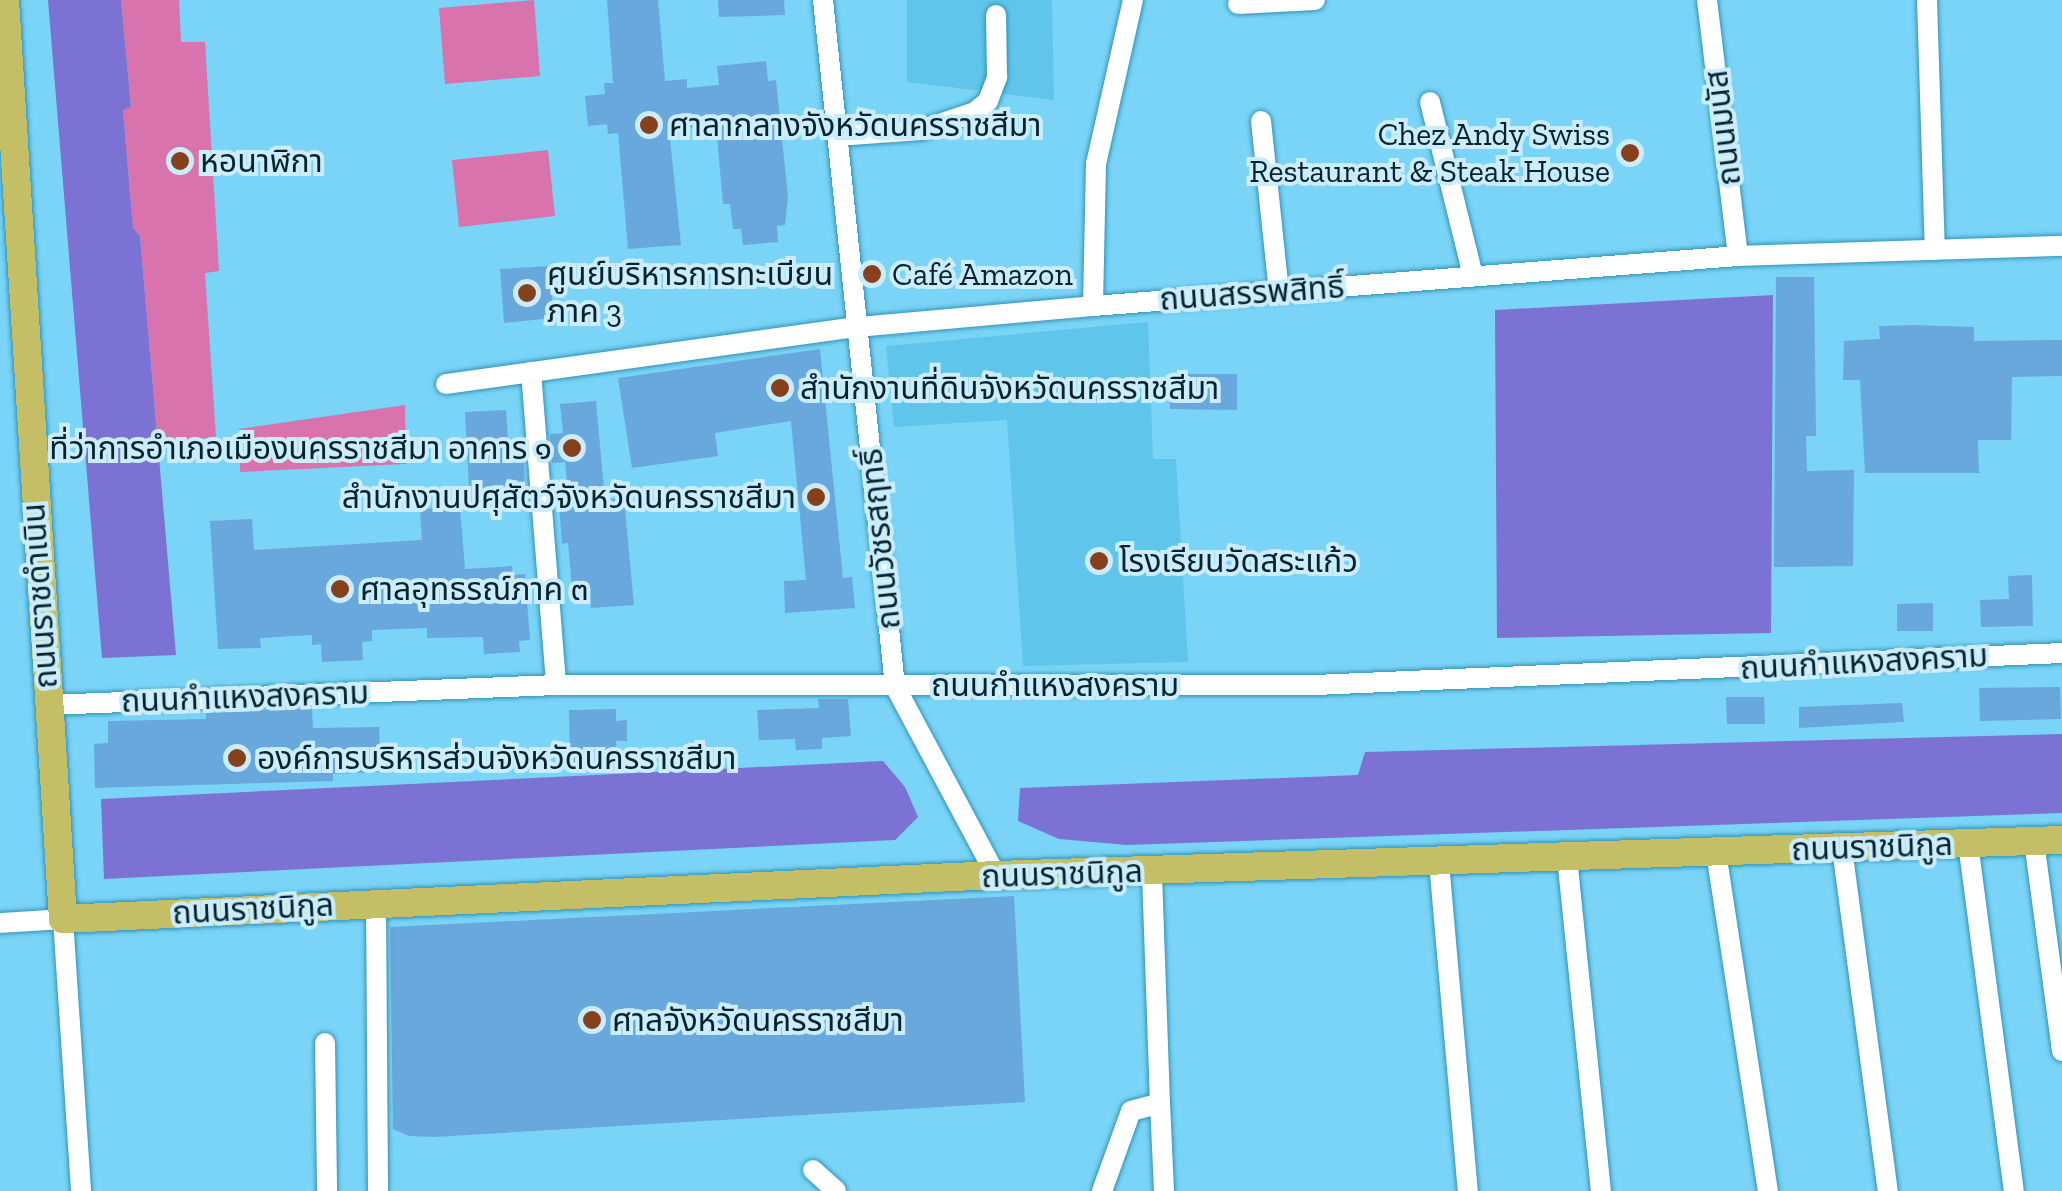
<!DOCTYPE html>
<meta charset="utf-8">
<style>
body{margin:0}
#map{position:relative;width:2062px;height:1191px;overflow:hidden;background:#79d4f7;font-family:"Zilla Slab","Noto Sans Thai",serif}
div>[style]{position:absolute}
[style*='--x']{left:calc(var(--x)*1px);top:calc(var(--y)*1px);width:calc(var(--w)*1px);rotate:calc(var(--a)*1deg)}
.built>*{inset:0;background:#60c5eb}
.green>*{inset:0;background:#d873ae}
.water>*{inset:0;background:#7b72d4}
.building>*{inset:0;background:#69a8dc}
.roads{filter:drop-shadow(0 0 2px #3293b4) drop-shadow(0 0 2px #3293b4)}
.minor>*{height:20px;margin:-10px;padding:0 10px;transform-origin:10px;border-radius:10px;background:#fff}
.major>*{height:28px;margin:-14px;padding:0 14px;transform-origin:14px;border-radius:14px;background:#c4bf67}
.dots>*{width:28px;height:28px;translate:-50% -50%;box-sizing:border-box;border:5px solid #cbedfb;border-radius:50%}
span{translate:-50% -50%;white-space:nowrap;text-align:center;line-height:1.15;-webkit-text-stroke:8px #cbedfb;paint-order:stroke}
.poi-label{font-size:32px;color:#06242f}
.left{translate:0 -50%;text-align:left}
.right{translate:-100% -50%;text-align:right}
.street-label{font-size:32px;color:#06242f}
</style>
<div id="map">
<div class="built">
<div style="clip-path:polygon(907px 0,1052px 0,1054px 100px,907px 82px)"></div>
<div style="clip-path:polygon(1148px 322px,1153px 459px,1176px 459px,1188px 662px,1023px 666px,1007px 420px,894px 427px,886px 346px)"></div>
</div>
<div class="green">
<div style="clip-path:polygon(121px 0,179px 0,181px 42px,205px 42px,219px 271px,205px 273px,216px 437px,158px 444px,140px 236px,133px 228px,123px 110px,131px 107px)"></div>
<div style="clip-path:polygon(534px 0,540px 76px,445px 84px,439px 8px)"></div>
<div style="clip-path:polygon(548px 150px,555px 216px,459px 227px,452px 160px)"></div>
<div style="clip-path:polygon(405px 405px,406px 464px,240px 472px,239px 429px)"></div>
</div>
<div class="water">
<div style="clip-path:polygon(48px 0,121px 0,131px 107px,123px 110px,133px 228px,140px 236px,176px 655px,102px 658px)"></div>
<div style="clip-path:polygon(1773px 295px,1771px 633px,1497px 638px,1495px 310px)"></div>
<div style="clip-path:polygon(2062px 734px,2062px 813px,1127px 845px,1059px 839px,1018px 821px,1020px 788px,1358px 775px,1365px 752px)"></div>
<div style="clip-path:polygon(883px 761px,905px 787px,918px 817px,895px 840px,104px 879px,101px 799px)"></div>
</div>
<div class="building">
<div style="clip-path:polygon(607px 0,658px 0,665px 81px,687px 79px,687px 88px,719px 85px,717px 66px,766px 61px,768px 81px,776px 80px,788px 197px,785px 225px,777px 226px,778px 242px,743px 245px,741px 229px,733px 229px,730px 204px,723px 204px,716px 126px,669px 129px,681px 245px,628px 249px,618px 133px,608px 134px,607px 124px,588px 126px,585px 96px,605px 94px,604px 83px,613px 83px)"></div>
<div style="clip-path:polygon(718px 0,784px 0,785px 15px,719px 17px)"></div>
<div style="clip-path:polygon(549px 266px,554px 318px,504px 323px,500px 269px)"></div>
<div style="clip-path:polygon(1776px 277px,1814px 277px,1816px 436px,1806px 436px,1807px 471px,1854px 470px,1853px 566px,1774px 567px)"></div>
<div style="clip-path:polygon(1915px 325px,1974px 327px,1974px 341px,2062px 340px,2062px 376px,2012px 377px,2011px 440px,1978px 440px,1979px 473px,1865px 473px,1860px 380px,1843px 380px,1844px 341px,1880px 339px,1879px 326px)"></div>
<div style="clip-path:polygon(820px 349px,843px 578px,852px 577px,855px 608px,785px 613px,784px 581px,806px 580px,791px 421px,715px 433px,718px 456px,632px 468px,618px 378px)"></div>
<div style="clip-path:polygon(1169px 374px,1237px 374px,1237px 410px,1170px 409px)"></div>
<div style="clip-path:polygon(596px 401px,605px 500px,624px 498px,634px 605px,591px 608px,590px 597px,573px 598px,568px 543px,562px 544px,559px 504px,569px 503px,565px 462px,552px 463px,550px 434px,563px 433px,560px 404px)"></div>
<div style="clip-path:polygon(506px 410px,508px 441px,523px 440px,525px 492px,511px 493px,512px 507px,470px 508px,465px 412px)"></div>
<div style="clip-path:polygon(460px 507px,465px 569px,512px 566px,513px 575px,525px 574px,530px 640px,519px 641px,520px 652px,484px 654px,483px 637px,427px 638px,427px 628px,372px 630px,372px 641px,362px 642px,363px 660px,322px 662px,321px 644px,312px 645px,312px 635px,260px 638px,261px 648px,218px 649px,210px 521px,252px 519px,254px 550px,422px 540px,420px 509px)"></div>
<div style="clip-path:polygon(2032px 575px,2033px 626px,1981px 627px,1980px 600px,2009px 599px,2008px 576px)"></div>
<div style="clip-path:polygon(1933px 603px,1933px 631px,1897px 631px,1897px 604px)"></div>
<div style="clip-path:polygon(2060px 687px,2061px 719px,1980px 721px,1979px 688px)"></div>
<div style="clip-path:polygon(1726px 697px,1764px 697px,1765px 724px,1727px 724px)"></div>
<div style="clip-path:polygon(818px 699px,848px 699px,851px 736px,822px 738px,822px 749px,796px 750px,795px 739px,759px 740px,757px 710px,819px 708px)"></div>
<div style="clip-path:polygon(1902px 703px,1904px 722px,1799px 728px,1799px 707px)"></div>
<div style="clip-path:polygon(312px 708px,313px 728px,379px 727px,381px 772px,333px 774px,333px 781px,95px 788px,94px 744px,108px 743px,108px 721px,206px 719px,206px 713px)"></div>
<div style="clip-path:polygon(616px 709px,616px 721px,627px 720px,627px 741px,616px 741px,617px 763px,570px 763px,569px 710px)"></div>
<div style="clip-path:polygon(1014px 896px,1025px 1102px,434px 1137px,409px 1136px,393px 1129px,390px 927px)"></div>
</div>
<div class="roads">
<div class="minor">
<div style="--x:823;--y:0;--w:690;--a:84.01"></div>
<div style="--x:895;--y:686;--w:214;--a:61.9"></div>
<div style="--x:1707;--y:0;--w:258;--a:83.1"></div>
<div style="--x:1927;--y:0;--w:250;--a:88.2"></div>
<div style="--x:1238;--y:4;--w:77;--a:-3"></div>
<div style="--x:1430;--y:102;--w:179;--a:76.1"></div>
<div style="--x:1261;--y:121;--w:171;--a:84"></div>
<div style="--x:837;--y:136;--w:84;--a:-4.1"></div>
<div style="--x:921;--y:130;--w:57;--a:-18.4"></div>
<div style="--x:975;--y:112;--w:17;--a:-40"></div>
<div style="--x:988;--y:101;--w:26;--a:-69"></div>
<div style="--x:997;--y:77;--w:62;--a:-90.9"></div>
<div style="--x:1093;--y:306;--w:142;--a:-88.8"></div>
<div style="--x:1096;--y:164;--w:168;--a:-77.3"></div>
<div style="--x:531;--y:372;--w:314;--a:85.4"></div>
<div style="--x:446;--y:384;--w:416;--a:-7.9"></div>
<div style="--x:858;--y:327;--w:236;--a:-5.1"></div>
<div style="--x:1093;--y:306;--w:647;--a:-4.43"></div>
<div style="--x:1738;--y:256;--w:324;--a:-1.8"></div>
<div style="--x:48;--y:705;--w:508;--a:-2.25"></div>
<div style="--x:556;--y:685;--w:759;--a:0"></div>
<div style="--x:1315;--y:685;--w:748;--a:-2.45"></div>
<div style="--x:2034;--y:841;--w:212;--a:82.4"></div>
<div style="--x:1968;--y:843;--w:351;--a:82.5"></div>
<div style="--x:1842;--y:848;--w:346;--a:82.4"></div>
<div style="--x:1716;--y:852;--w:343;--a:81.3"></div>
<div style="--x:1567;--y:857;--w:336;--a:84.2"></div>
<div style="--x:1439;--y:862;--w:330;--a:85"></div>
<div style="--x:376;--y:903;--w:288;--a:89.6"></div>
<div style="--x:0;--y:923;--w:63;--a:-3.6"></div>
<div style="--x:63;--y:919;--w:273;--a:86.2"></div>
<div style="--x:325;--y:1043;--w:148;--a:89.2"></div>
<div style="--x:1160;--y:1103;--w:88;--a:87.4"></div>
<div style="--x:813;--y:1170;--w:31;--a:42"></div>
<div style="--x:1102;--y:1191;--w:85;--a:-70.1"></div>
<div style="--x:1131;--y:1111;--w:30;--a:-15"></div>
<div style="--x:1160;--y:1103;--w:231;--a:-92"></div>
</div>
<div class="major">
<div style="--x:5;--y:0;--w:921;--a:86.39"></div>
<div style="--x:63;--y:919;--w:934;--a:-2.7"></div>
<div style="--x:996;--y:875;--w:1067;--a:-1.88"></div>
</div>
</div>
<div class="dots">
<div style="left:649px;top:125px;background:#86401c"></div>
<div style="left:1630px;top:153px;background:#86401c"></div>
<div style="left:180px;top:161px;background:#86401c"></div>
<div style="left:872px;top:274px;background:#86401c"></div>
<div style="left:527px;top:293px;background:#86401c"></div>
<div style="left:780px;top:388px;background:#86401c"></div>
<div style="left:572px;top:448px;background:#86401c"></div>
<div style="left:816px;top:497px;background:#86401c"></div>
<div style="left:1099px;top:561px;background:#86401c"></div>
<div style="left:340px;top:589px;background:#86401c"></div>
<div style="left:237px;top:758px;background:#86401c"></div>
<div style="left:592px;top:1020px;background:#86401c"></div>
</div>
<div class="poi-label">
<span class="left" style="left:669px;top:125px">ศาลากลางจังหวัดนครราชสีมา</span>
<span class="right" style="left:1610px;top:153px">Chez Andy Swiss<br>Restaurant &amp; Steak House</span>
<span class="left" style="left:200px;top:161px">หอนาฬิกา</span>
<span class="left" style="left:892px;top:274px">Café Amazon</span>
<span class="left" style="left:547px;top:293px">ศูนย์บริหารการทะเบียน<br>ภาค 3</span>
<span class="left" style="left:800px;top:388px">สำนักงานที่ดินจังหวัดนครราชสีมา</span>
<span class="right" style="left:552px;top:448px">ที่ว่าการอำเภอเมืองนครราชสีมา อาคาร ๑</span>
<span class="right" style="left:796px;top:497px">สำนักงานปศุสัตว์จังหวัดนครราชสีมา</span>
<span class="left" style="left:1119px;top:561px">โรงเรียนวัดสระแก้ว</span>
<span class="left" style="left:360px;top:589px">ศาลอุทธรณ์ภาค ๓</span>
<span class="left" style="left:257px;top:758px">องค์การบริหารส่วนจังหวัดนครราชสีมา</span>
<span class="left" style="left:612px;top:1020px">ศาลจังหวัดนครราชสีมา</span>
</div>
<div class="street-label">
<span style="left:1723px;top:128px;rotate:-97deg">ถนนมนัส</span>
<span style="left:1252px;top:293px;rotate:-4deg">ถนนสรรพสิทธิ์</span>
<span style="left:880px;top:539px;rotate:-96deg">ถนนวัชรสฤทธิ์</span>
<span style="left:40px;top:596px;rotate:-94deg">ถนนราชดำเนิน</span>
<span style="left:1864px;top:662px;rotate:-3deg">ถนนกำแหงสงคราม</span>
<span style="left:1055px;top:685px">ถนนกำแหงสงคราม</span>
<span style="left:245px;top:697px;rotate:-2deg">ถนนกำแหงสงคราม</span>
<span style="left:1872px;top:847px;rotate:-2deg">ถนนราชนิกูล</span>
<span style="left:1062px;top:874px;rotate:-2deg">ถนนราชนิกูล</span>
<span style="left:253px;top:909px;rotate:-3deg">ถนนราชนิกูล</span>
</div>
</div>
